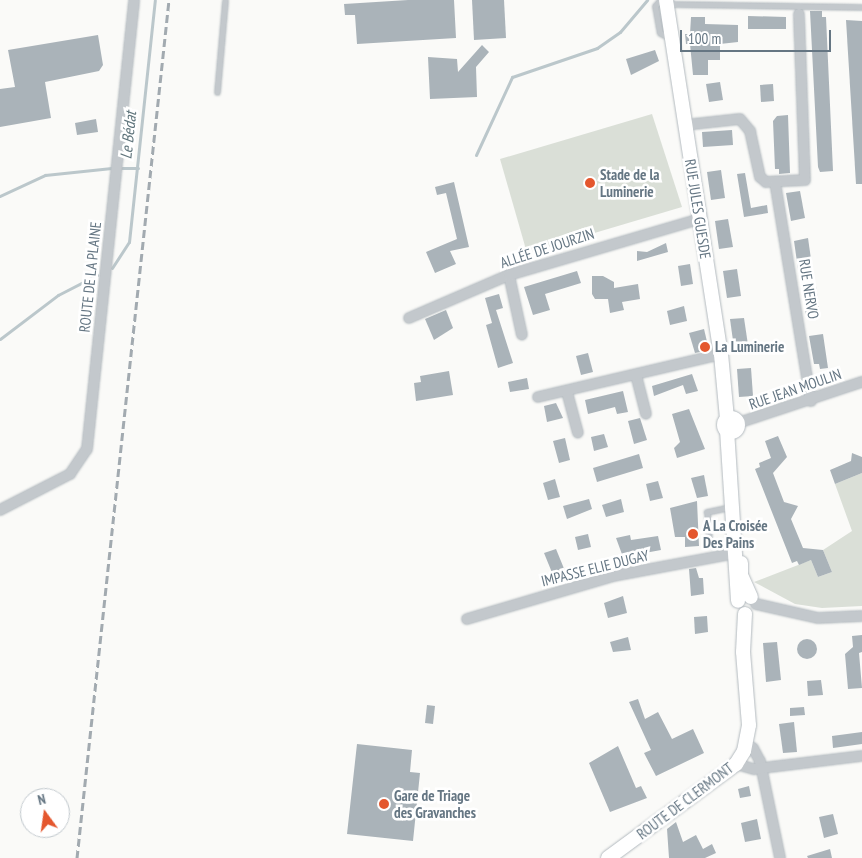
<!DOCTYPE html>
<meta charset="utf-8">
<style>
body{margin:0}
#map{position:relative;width:862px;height:858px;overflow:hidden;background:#fafaf8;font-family:"PT Sans Narrow",sans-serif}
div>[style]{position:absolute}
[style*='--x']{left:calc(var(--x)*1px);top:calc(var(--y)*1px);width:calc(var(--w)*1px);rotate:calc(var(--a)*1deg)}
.green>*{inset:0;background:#dadfd7}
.stream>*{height:3px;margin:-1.5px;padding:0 1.5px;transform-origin:1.5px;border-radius:1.5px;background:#bbc7cb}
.building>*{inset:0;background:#aab3b9}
.round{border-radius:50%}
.roads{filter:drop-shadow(0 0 1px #b3babf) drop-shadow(0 0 1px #b3babf)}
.lane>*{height:5px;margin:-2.5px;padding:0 2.5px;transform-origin:2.5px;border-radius:2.5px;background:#c3c8cc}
.street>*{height:10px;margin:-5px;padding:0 5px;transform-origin:5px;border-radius:5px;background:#c3c8cc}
.secondary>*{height:14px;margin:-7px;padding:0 7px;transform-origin:7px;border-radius:7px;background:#fff}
.secondary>.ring{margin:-7px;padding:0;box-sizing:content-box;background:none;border:14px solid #fff;border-radius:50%}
.rail>*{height:3px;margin-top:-1.5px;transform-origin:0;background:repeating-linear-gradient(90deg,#a2aab0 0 8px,transparent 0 12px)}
.dots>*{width:14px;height:14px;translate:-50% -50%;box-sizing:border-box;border:2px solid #fff;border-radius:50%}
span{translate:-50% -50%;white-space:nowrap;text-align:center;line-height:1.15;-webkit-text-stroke:5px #fff;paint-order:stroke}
.poi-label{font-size:15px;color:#657683;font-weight:700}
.left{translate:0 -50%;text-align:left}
.street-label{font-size:15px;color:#657683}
.water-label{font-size:16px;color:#60757c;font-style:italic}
.north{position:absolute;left:20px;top:788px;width:50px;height:50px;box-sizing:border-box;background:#fff;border:1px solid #c1c8cd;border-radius:50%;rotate:346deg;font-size:14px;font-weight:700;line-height:20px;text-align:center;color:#657683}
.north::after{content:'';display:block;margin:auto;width:18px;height:22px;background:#e4572e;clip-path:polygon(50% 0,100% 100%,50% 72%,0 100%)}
.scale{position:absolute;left:680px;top:30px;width:151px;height:22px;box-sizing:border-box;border:2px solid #657683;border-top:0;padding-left:6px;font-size:15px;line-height:18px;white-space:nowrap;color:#657683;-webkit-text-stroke:4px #fff;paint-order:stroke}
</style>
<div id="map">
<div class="green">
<div style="clip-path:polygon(652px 114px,682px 207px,527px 253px,500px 159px)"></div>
<div style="clip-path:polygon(862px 473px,862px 606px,822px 608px,795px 604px,754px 582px,811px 560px,818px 577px,832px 572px,823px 550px,852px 531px,835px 484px)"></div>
</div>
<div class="stream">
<div style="--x:476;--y:155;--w:86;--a:-65.2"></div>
<div style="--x:512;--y:77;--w:90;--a:-18.8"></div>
<div style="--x:597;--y:48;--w:28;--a:-35"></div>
<div style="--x:620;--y:32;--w:42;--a:-49.8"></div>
<div style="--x:122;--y:168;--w:16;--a:0"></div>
<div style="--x:0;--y:196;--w:50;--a:-25"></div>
<div style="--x:45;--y:175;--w:67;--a:-6"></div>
<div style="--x:112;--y:268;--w:31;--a:-57"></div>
<div style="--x:129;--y:242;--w:243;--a:-83.9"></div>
<div style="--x:0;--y:339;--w:73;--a:-37.2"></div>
<div style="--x:58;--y:295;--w:44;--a:-27.1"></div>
</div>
<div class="building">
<div style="clip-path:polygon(408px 0,454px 0,456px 38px,357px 44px,355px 15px,345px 15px,344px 4px)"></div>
<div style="clip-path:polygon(472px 0,504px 0,506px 38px,474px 40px)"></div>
<div style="clip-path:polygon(810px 11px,822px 11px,822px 17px,826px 17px,833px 171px,820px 172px,818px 167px)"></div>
<div style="clip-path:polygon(748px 16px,786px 17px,786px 29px,748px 29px)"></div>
<div style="clip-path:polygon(691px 17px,705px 17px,705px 24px,738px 25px,738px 42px,720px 44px,720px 60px,708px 60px,708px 75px,693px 75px,690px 44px,686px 44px,685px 34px,690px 34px)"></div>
<div style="clip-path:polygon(846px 20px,862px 21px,862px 184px,856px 184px)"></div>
<div style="clip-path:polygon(98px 35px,103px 65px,99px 71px,45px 82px,51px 118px,0 127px,0 89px,15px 87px,8px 50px)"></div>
<div style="clip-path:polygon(482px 45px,489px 52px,476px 67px,477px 97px,430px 99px,428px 57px,457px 59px,458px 72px)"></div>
<div style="clip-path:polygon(655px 50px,659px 61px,631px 75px,626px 59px)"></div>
<div style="clip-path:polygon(720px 82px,723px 100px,709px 102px,706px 84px)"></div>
<div style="clip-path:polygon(773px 84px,774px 101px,761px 102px,760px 85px)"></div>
<div style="clip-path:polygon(788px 115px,790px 173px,779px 174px,779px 169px,775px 169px,773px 121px,777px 116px)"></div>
<div style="clip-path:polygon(96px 119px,98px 132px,77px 135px,75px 123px)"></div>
<div style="clip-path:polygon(732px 130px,733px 145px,703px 147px,702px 132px)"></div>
<div style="clip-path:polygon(721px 170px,725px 198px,711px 200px,707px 172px)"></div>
<div style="clip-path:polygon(745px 173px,751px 208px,767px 205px,768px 213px,744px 217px,737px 174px)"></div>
<div style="clip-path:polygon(454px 182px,469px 247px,450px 251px,456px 264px,435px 273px,426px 252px,457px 239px,446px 193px,437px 195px,435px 187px)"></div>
<div style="clip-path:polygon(800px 191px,805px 218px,791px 221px,786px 193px)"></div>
<div style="clip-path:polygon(728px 219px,733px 247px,719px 249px,715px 221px)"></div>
<div style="clip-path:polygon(808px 238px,812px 266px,798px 269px,794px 241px)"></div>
<div style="clip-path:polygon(666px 243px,668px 252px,637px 261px,637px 251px,647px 252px)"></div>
<div style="clip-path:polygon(690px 264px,693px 284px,681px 286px,678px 266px)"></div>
<div style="clip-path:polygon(737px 269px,741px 296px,727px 298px,723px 271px)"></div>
<div style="clip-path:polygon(577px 271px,581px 283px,545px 294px,550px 310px,533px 315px,524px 287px)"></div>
<div style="clip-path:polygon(592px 276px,603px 276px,614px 282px,614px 288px,638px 284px,640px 299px,622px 302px,624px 310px,610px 313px,608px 299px,595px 299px,592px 294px)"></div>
<div style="clip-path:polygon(816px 286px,820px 314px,806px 316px,802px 289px)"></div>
<div style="clip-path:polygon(499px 294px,503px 308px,496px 310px,513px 363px,498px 368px,486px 325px,492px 323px,485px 298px)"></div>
<div style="clip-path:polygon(684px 306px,687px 321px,670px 325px,667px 311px)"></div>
<div style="clip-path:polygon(446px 310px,453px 328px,434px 340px,425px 319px)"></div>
<div style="clip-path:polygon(744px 318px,748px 345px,734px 348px,730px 319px)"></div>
<div style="clip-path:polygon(704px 329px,709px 350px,695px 353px,689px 333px)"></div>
<div style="clip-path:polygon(823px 334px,828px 368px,820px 369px,819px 364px,814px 364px,809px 336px)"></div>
<div style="clip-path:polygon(588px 353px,593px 372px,581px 375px,576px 356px)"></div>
<div style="clip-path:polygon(751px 368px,753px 396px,739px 397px,737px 369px)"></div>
<div style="clip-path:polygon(449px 371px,453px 395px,416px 401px,414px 383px,421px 382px,420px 376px)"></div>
<div style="clip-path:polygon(692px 374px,698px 391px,686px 394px,683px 385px,654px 396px,652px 386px)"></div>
<div style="clip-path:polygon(527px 378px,529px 389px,510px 392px,508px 382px)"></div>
<div style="clip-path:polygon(623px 391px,628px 412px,617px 414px,615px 407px,588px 414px,585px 400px)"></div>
<div style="clip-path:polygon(556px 403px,563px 418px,547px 422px,544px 406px)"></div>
<div style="clip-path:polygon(689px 409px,705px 449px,677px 458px,674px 448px,680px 442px,672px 414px)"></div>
<div style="clip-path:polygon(640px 418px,647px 440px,634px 444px,628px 421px)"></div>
<div style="clip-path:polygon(604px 434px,608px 447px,594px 451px,591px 437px)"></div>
<div style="clip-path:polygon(778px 436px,787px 457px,773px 473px,784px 502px,798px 506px,791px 519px,803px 548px,823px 550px,832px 572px,818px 577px,811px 560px,799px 565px,797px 561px,792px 563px,755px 469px,760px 467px,759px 463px,771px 458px,765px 441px)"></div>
<div style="clip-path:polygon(565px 438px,570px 460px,559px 463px,553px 441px)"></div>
<div style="clip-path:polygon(852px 453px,862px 457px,862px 473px,835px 484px,830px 470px,851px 461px)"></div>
<div style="clip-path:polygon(639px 454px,643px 468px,597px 482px,593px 468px)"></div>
<div style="clip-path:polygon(704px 475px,708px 496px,697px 498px,691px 478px)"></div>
<div style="clip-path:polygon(555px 479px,560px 497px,548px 500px,543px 483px)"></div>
<div style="clip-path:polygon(658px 481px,663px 498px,650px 501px,646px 484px)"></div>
<div style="clip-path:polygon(589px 499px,592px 509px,567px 519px,563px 506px)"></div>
<div style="clip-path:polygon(621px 499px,624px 512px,606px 517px,602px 505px)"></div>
<div style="clip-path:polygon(697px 501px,699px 546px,685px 547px,685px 537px,675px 537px,670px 508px)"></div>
<div style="clip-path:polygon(588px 534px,591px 547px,578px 550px,575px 537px)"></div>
<div style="clip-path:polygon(630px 535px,631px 540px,658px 536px,661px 550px,623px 557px,616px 538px)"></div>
<div style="clip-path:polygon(556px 549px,565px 571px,553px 575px,544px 553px)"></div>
<div style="clip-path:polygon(696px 568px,699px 578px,703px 578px,704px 594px,691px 596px,689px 569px)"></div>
<div style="clip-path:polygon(623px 596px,627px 613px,608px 618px,604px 603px)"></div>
<div style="clip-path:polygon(707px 616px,708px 632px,695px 634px,694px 617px)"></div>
<div style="clip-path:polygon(862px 635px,862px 652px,859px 653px,862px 688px,848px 689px,845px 654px,853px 647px,852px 636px)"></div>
<div style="clip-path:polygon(628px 637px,631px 650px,613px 652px,610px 642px)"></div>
<div class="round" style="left:797px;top:639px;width:20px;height:20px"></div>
<div style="clip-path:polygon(777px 642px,781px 680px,766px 682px,763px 643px)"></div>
<div style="clip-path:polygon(821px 680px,823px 695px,808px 696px,807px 681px)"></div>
<div style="clip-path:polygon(638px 699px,645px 719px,658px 712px,672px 739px,693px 729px,704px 753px,656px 776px,644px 753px,651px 750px,629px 702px)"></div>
<div style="clip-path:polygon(427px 705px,435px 706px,433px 724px,425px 723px)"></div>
<div style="clip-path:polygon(804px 707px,805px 715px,790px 716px,790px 708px)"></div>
<div style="clip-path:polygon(794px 722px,797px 752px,783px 753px,779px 724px)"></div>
<div style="clip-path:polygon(862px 732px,862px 744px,833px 748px,832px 736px)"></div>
<div style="clip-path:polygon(357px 744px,412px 750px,410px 772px,420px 773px,413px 841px,347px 834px)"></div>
<div style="clip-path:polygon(618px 746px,636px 788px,641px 786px,647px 798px,610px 812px,589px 763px)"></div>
<div style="clip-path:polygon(749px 786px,751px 796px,740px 798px,738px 789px)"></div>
<div style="clip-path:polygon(833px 814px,838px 834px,824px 838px,819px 817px)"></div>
<div style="clip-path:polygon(757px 819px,761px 839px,745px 842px,741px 823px)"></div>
<div style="clip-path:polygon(676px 822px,683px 842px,696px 835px,703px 849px,712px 844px,716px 853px,705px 858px,669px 858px,667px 829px)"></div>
<div style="clip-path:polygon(830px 849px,832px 858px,808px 858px,807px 856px)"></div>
</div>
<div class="roads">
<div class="lane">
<div style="--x:660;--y:0;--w:8;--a:130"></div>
<div style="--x:655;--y:6;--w:27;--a:80"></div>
<div style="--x:660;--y:33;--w:11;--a:27"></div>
<div style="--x:674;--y:4;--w:188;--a:0.9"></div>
<div style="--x:217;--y:92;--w:92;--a:-85"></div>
<div style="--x:730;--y:507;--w:24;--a:168"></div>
<div style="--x:707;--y:512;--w:32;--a:86"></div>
<div style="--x:709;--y:544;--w:23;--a:5"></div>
</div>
<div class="street">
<div style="--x:694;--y:124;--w:46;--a:-6.2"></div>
<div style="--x:740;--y:119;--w:16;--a:50"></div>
<div style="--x:750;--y:131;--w:47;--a:77.7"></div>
<div style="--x:760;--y:177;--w:8;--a:40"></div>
<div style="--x:766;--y:182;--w:39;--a:-3"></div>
<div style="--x:805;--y:180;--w:166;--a:-92.1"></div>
<div style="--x:775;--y:182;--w:222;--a:80.7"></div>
<div style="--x:509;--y:275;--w:61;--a:77.8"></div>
<div style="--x:409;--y:318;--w:109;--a:-23.3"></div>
<div style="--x:509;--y:275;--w:198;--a:-16.4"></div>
<div style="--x:636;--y:375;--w:40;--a:75.6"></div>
<div style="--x:567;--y:392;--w:42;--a:75"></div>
<div style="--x:538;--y:397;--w:188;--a:-13.2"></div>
<div style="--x:738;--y:423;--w:131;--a:-18.3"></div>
<div style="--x:0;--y:510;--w:79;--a:-27.2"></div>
<div style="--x:70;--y:474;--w:30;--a:-56"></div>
<div style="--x:87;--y:449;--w:451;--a:-84"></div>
<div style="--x:756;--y:604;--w:64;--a:12.7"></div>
<div style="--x:818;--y:618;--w:44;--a:-2.6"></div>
<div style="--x:467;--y:619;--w:152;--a:-16.4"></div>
<div style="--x:613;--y:576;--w:121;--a:-10.5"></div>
<div style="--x:745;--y:744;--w:9;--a:27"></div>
<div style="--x:753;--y:748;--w:15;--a:62"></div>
<div style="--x:760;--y:761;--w:99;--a:78.3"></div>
<div style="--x:736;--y:764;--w:19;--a:16"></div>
<div style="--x:754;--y:769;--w:109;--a:-6.9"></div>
</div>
<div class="secondary">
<div style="--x:666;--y:0;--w:358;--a:81.2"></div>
<div style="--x:721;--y:354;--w:65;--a:84.7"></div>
<div class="ring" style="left:724px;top:418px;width:0;height:0"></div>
<div style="--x:727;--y:430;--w:171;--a:86.3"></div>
<div style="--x:741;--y:563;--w:12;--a:90"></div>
<div style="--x:741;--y:575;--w:24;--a:66"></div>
<div style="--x:608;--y:858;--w:159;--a:-36.3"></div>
<div style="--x:736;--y:764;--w:15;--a:-58"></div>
<div style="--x:744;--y:751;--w:26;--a:-79"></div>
<div style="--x:749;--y:725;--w:73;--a:-94.7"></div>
<div style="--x:743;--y:652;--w:38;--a:-87"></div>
</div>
</div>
<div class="rail">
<div style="--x:77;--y:858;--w:863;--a:-83.88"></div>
</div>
<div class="dots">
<div style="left:590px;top:183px;background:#e4572e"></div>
<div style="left:705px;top:347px;background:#e4572e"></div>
<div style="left:693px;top:534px;background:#e4572e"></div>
<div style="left:384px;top:804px;background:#e4572e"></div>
</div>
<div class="poi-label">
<span class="left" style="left:600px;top:183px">Stade de la<br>Luminerie</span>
<span class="left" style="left:715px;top:347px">La Luminerie</span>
<span class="left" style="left:703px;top:534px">A La Croisée<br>Des Pains</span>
<span class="left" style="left:394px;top:804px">Gare de Triage<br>des Gravanches</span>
</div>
<div class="street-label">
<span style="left:698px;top:209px;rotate:81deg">RUE JULES GUESDE</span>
<span style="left:547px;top:248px;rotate:-18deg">ALLÉE DE JOURZIN</span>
<span style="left:90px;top:277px;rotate:-84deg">ROUTE DE LA PLAINE</span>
<span style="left:809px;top:289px;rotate:81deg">RUE NERVO</span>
<span style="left:795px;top:389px;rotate:-19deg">RUE JEAN MOULIN</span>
<span style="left:595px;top:568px;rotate:-14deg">IMPASSE ELIE DUGAY</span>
<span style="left:685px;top:801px;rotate:-37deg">ROUTE DE CLERMONT</span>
</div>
<div class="water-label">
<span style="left:128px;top:135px;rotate:-84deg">Le Bédat</span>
</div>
<div class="north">N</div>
<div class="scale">100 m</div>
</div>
